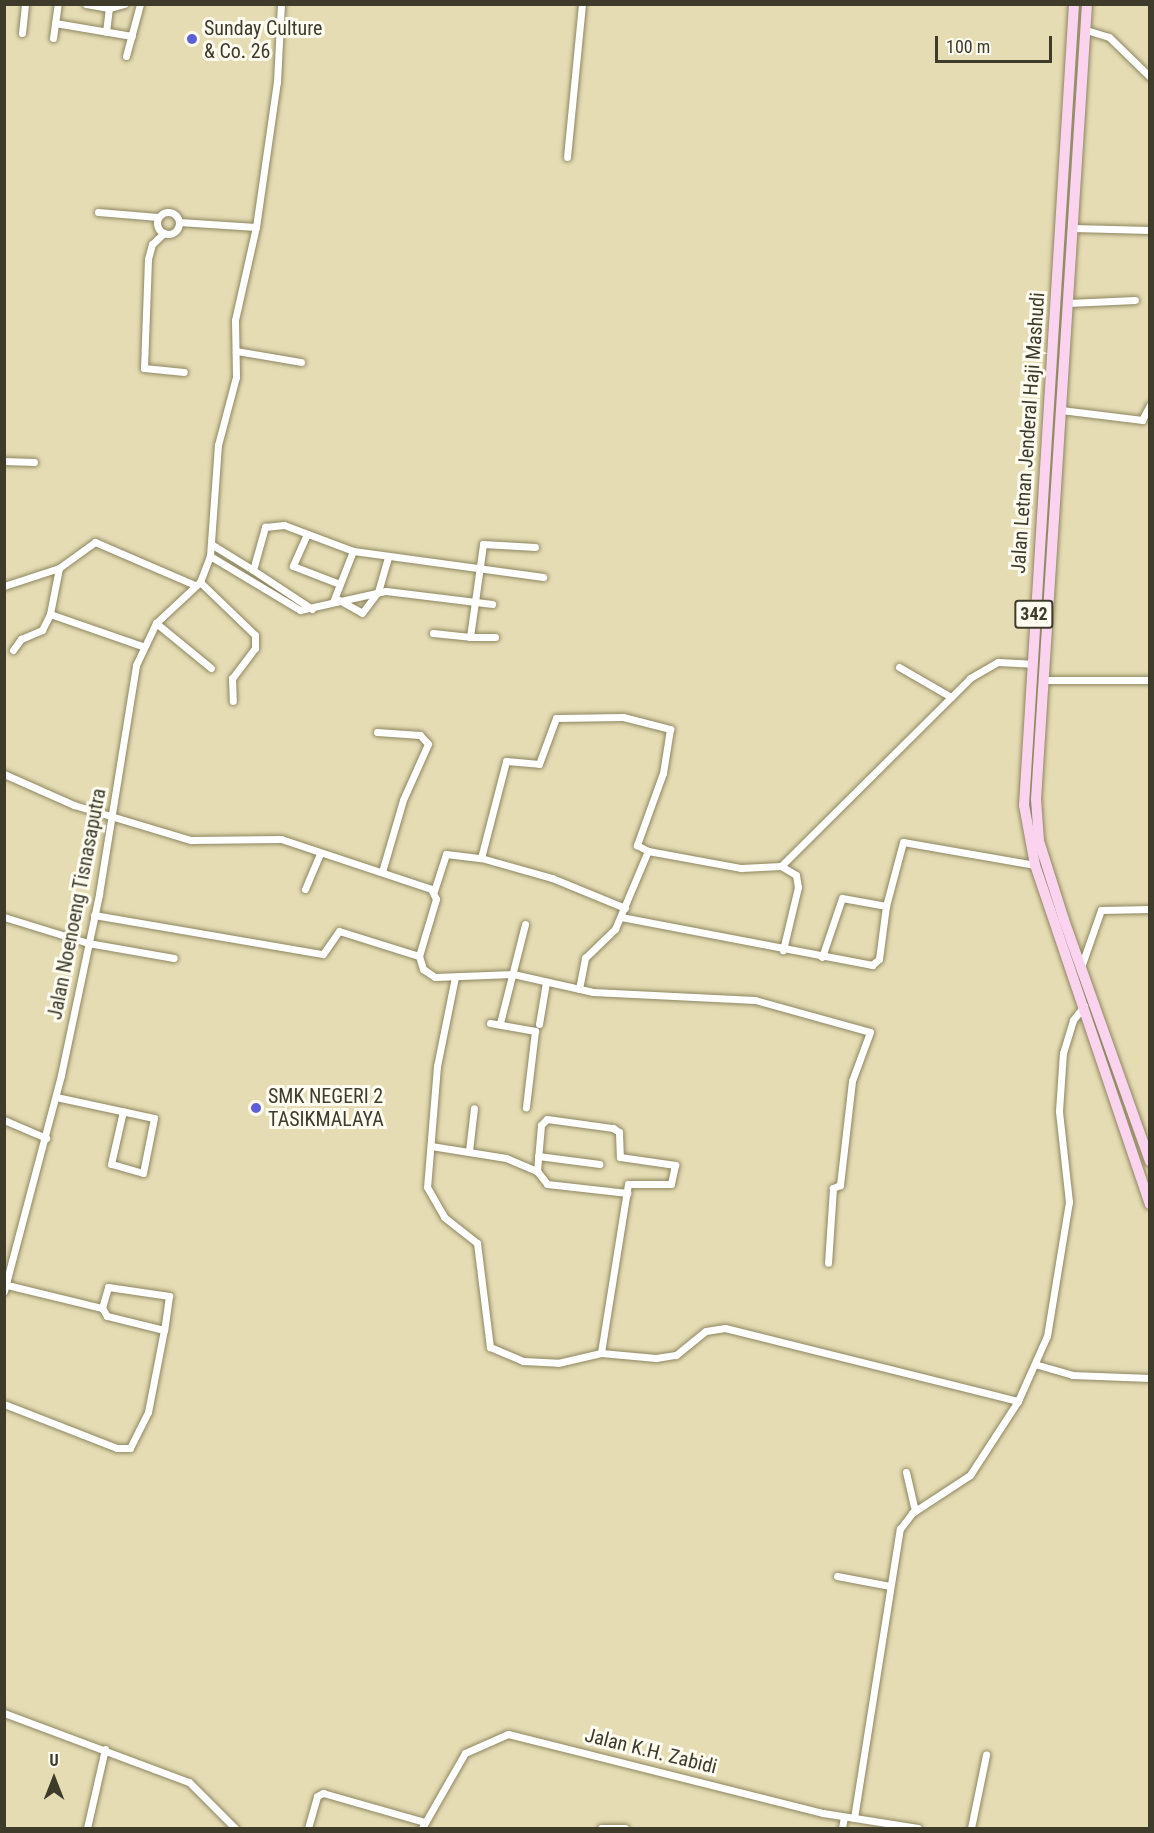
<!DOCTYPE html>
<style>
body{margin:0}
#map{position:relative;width:1154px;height:1833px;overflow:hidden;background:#e5dcb4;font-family:"Roboto Condensed",sans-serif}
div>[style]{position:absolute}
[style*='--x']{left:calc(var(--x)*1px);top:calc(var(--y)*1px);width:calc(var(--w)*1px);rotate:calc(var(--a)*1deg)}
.roads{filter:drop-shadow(0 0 2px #8d8660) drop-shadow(0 0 2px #8d8660)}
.minor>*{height:7px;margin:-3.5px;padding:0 3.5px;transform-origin:3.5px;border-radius:3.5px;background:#fff}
.minor>.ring{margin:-3.5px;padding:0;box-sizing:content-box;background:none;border:7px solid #fff;border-radius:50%}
.primary>*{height:10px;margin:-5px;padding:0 5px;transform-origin:5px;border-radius:5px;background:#fad3ee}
.dots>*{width:16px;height:16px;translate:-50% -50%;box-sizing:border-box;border:3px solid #fffdf1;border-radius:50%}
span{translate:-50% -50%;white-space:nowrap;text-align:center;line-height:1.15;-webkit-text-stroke:6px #fffdf1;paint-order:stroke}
.shield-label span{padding:2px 4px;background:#fffdf1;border:2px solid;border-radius:4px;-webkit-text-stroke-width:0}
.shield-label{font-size:18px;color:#3e3b2a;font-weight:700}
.poi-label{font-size:20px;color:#3e3b2a}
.left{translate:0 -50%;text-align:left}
.street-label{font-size:20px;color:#3e3b2a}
.frame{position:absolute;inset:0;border:6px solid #3e3b2a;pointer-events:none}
.north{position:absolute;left:24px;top:1749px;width:60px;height:60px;-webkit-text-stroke:4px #fffdf1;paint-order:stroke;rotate:0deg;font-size:16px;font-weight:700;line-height:24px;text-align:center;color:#3e3b2a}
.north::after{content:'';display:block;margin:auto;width:21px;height:27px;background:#3e3b2a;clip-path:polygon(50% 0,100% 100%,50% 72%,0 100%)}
.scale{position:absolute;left:935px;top:36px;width:117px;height:27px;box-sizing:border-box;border:3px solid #3e3b2a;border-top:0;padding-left:8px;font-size:18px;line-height:21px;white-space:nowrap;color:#3e3b2a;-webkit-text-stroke:4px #fffdf1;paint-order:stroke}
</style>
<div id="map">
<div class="roads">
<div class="minor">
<div style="--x:86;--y:4;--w:23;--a:10"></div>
<div style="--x:55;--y:23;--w:78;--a:9.6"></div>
<div style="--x:1086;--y:30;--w:24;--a:17"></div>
<div style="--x:1109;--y:37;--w:57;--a:44.3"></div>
<div style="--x:106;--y:32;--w:24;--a:-83"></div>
<div style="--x:109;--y:8;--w:16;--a:-15"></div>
<div style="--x:22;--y:33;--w:29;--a:-84"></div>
<div style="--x:53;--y:38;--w:34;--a:-82"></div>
<div style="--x:126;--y:56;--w:54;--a:-74.9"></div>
<div style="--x:567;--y:157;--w:154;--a:-84.4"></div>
<div class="ring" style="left:157px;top:212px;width:15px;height:15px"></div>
<div style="--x:98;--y:212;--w:60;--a:4.8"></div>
<div style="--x:179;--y:222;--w:77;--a:3.7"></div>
<div style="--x:1073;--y:228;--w:77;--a:1.5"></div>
<div style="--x:164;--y:233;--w:16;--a:137"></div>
<div style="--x:152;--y:244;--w:16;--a:105"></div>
<div style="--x:148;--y:259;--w:109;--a:92.1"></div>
<div style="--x:144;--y:368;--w:40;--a:5.7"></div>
<div style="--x:1068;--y:303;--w:67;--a:-2.6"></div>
<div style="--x:236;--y:351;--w:66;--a:9.6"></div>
<div style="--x:1061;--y:410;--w:82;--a:7"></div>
<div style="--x:1142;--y:420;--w:17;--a:-62"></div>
<div style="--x:4;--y:461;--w:30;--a:2"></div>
<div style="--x:307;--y:534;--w:35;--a:114"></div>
<div style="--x:293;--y:566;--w:50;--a:21"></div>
<div style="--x:211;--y:544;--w:49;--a:31.8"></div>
<div style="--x:210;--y:556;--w:105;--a:31"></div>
<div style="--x:300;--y:610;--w:88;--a:-12.5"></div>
<div style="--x:386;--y:591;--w:107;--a:7"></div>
<div style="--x:59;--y:568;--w:47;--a:101.1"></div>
<div style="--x:50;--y:614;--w:97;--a:19.2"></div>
<div style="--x:200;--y:582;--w:76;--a:43.9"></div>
<div style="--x:255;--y:635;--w:13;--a:90"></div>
<div style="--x:255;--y:648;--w:38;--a:127"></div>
<div style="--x:232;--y:678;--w:23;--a:88"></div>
<div style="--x:4;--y:586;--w:58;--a:-18.1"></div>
<div style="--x:59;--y:568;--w:44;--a:-35.8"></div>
<div style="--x:95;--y:542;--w:109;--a:23.3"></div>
<div style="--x:339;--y:600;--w:26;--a:29"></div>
<div style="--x:362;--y:613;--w:26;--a:-53"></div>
<div style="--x:378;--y:592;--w:37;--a:-74"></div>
<div style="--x:333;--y:602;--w:55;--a:-68.6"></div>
<div style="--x:312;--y:609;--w:71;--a:-146.5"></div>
<div style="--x:253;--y:570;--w:45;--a:-74.4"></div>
<div style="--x:265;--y:527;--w:19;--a:-6"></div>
<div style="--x:284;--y:525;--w:74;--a:20.6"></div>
<div style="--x:353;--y:551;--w:192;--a:7.8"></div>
<div style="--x:156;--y:623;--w:71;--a:39.3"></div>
<div style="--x:433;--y:633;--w:37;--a:6"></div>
<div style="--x:470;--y:637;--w:94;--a:-82"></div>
<div style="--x:483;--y:544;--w:52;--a:3.3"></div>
<div style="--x:470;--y:637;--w:25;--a:0"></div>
<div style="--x:13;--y:650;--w:14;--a:-54"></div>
<div style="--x:21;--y:639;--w:23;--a:-23"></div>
<div style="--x:42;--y:630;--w:18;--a:-63"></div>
<div style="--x:899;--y:667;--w:60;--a:30"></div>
<div style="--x:1043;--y:680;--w:107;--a:0"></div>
<div style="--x:377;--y:732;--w:43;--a:4"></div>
<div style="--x:420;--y:735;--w:12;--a:48"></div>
<div style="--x:428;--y:744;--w:61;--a:114.1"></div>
<div style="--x:403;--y:800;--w:75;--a:106.3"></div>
<div style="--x:4;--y:774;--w:77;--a:23.9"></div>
<div style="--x:74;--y:805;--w:122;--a:16.7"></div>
<div style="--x:191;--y:840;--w:90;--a:-0.6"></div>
<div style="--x:281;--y:839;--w:158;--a:18.4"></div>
<div style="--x:431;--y:889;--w:11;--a:63"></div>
<div style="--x:436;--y:899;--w:59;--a:106.6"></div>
<div style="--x:419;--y:956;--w:14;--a:73"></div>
<div style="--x:423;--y:969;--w:14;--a:34"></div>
<div style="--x:435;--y:977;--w:78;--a:-2.2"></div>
<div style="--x:513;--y:974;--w:82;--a:12.7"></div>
<div style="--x:593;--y:992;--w:162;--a:2.8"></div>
<div style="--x:755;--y:1000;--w:119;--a:15.5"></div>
<div style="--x:870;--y:1032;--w:52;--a:110.2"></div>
<div style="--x:852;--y:1081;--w:105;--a:96.6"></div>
<div style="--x:840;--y:1185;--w:8;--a:157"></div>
<div style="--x:833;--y:1188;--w:75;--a:93.8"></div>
<div style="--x:481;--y:858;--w:74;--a:15.7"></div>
<div style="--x:552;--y:878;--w:79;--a:22.3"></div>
<div style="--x:781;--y:866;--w:17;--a:31"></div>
<div style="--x:796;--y:875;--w:12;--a:81"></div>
<div style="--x:798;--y:887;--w:65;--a:103.4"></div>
<div style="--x:305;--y:889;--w:39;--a:-67"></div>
<div style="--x:434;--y:891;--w:39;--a:-72"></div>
<div style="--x:446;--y:854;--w:35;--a:7"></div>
<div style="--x:481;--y:858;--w:100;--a:-75.5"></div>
<div style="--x:506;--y:761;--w:33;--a:5"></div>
<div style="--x:539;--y:764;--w:49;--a:-69.7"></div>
<div style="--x:556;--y:718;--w:67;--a:-0.9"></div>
<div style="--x:623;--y:717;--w:49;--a:14.3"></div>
<div style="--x:670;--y:729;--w:45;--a:99"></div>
<div style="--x:663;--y:773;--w:77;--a:109.9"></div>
<div style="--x:637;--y:845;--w:13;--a:29"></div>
<div style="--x:94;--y:915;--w:232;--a:9.7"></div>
<div style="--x:323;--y:954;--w:28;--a:-55"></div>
<div style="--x:339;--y:931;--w:84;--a:17.4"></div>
<div style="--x:4;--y:917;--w:88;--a:17.2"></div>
<div style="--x:88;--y:943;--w:87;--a:9.9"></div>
<div style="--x:621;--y:917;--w:256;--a:10.8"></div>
<div style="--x:872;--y:965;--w:9;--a:-41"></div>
<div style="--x:879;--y:959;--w:53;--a:-82.5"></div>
<div style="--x:822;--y:957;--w:62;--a:-71.3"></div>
<div style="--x:842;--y:898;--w:45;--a:10.3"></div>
<div style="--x:886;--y:906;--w:66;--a:-75.1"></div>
<div style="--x:903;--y:842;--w:134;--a:9.9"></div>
<div style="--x:1081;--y:967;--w:60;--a:-70.7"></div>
<div style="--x:1101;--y:910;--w:49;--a:-1.2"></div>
<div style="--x:455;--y:977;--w:91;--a:101.4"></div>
<div style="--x:437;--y:1066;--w:121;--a:94.7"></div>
<div style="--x:427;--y:1187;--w:34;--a:60"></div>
<div style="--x:444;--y:1217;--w:42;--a:38.2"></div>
<div style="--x:477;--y:1243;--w:105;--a:82.9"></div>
<div style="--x:490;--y:1347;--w:36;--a:23"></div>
<div style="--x:523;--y:1361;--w:35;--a:3"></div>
<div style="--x:558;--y:1363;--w:44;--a:-13.1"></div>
<div style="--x:601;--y:1353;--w:55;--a:5.2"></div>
<div style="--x:656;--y:1358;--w:20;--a:-9"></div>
<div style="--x:676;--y:1355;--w:38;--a:-39"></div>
<div style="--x:706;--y:1331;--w:19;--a:-9"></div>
<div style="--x:725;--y:1328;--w:302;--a:14"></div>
<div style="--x:579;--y:989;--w:32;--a:-79"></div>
<div style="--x:585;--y:958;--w:42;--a:-44"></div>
<div style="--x:615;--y:929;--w:85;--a:-67.1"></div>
<div style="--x:648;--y:851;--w:95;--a:10.4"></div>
<div style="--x:741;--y:868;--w:40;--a:-2.9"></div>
<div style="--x:781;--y:866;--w:267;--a:-44.8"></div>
<div style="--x:970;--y:678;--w:32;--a:-30"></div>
<div style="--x:998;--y:662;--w:34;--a:3"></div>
<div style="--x:490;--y:1023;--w:46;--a:10.1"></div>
<div style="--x:535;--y:1031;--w:77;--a:96.8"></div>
<div style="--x:500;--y:1023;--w:102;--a:-75.8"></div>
<div style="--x:539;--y:1024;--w:43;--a:-80.5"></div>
<div style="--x:56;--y:1097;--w:100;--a:12.1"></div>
<div style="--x:154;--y:1118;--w:56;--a:101.3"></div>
<div style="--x:143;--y:1173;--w:33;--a:-164"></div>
<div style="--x:111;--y:1164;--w:54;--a:-77.2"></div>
<div style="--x:4;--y:1120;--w:46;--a:23.2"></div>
<div style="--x:431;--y:1146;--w:76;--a:9.1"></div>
<div style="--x:506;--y:1158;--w:34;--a:23"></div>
<div style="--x:537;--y:1171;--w:16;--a:52"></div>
<div style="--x:547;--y:1184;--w:81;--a:6.4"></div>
<div style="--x:469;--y:1151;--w:43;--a:-83.4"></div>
<div style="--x:538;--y:1156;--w:62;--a:7.5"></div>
<div style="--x:537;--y:1171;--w:46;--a:-85"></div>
<div style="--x:541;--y:1125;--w:8;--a:-45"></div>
<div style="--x:547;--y:1119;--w:67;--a:7.8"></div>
<div style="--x:613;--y:1128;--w:7;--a:34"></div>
<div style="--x:619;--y:1132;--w:25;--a:88"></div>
<div style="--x:620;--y:1157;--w:56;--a:8.3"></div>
<div style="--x:675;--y:1165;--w:19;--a:102"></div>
<div style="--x:671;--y:1184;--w:43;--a:180"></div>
<div style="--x:628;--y:1184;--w:171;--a:99.1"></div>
<div style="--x:7;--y:1285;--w:98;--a:13.6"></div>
<div style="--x:4;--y:1291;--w:223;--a:-75.2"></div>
<div style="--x:61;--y:1075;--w:185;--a:-78.1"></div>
<div style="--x:99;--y:894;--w:232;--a:-80.8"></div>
<div style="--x:136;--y:665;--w:47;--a:-64.5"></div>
<div style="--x:156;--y:623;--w:60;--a:-43"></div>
<div style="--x:200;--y:582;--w:28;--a:-69"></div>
<div style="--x:210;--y:556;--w:111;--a:-85.9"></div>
<div style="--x:218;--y:445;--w:70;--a:-75.2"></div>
<div style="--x:236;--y:377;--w:57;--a:-91"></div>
<div style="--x:235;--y:320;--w:95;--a:-77.3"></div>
<div style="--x:256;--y:227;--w:147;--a:-81.8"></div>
<div style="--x:277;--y:82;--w:78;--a:-87.1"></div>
<div style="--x:1038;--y:1365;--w:35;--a:16"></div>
<div style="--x:1072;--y:1375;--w:78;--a:2.2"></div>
<div style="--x:4;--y:1404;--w:121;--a:21.3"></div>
<div style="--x:117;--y:1448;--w:13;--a:0"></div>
<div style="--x:130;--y:1448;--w:40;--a:-63.4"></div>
<div style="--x:148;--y:1412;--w:84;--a:-79"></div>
<div style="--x:164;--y:1330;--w:59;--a:-166.2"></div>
<div style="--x:107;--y:1316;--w:9;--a:-122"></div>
<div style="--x:102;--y:1308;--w:22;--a:-74"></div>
<div style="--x:108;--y:1287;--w:62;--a:8.4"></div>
<div style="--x:169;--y:1296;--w:34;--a:98"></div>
<div style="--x:906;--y:1472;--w:40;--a:77"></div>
<div style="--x:837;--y:1576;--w:54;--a:10.7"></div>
<div style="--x:4;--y:1713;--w:197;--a:20.5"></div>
<div style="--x:189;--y:1782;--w:65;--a:45"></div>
<div style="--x:854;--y:1818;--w:293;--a:-81"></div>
<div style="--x:900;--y:1529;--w:20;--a:-53"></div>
<div style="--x:912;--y:1513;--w:69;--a:-33.2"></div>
<div style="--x:970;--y:1475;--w:88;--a:-57"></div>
<div style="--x:1018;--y:1401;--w:71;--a:-66"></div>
<div style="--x:1047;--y:1336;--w:136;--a:-80.7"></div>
<div style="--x:1069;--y:1202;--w:92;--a:-96.3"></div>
<div style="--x:1059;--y:1111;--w:58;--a:-86.1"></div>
<div style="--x:1063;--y:1053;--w:34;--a:-73"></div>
<div style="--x:1073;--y:1020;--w:18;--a:-52"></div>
<div style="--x:87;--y:1828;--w:81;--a:-77.2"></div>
<div style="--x:308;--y:1828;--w:33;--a:-74"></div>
<div style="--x:317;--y:1796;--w:7;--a:-27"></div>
<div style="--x:323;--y:1793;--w:106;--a:15.9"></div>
<div style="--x:422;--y:1828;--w:86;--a:-60.2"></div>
<div style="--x:465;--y:1753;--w:47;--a:-23.8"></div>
<div style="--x:508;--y:1734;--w:325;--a:14.1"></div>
<div style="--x:823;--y:1813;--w:96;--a:9"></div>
<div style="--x:601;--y:1828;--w:24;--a:0"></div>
<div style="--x:842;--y:1828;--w:11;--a:-80"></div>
<div style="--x:971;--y:1828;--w:75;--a:-78.4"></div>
</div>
<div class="primary">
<div style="--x:1074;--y:4;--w:803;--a:93.57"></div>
<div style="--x:1024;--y:805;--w:61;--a:79.6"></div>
<div style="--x:1035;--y:865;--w:358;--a:71.3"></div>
<div style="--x:1087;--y:4;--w:797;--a:93.67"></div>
<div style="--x:1036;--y:799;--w:42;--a:85.9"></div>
<div style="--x:1039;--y:841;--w:83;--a:72.4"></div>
<div style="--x:1064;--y:920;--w:256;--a:70.4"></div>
</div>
</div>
<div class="dots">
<div style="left:192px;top:39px;background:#5d5fd7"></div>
<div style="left:256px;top:1108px;background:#5d5fd7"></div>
</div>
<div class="shield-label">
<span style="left:1034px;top:614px">342</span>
</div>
<div class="poi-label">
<span class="left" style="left:204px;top:40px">Sunday Culture<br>&amp; Co. 26</span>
<span class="left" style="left:268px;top:1108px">SMK NEGERI 2<br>TASIKMALAYA</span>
</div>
<div class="street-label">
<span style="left:1028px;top:433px;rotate:-86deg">Jalan Letnan Jenderal Haji Mashudi</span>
<span style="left:77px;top:904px;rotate:-79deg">Jalan Noenoeng Tisnasaputra</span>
<span style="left:651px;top:1751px;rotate:14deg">Jalan K.H. Zabidi</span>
</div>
<div class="frame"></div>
<div class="north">U</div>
<div class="scale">100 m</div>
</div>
